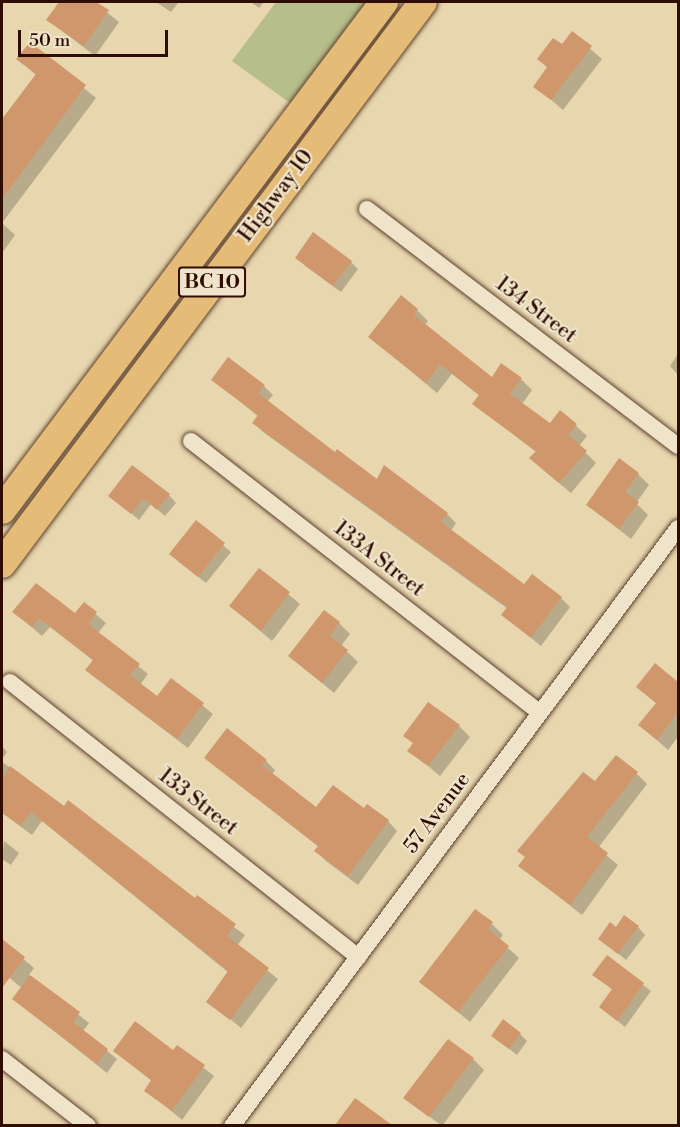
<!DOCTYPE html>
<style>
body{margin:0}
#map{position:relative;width:680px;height:1127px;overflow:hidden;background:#e7d6ae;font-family:"Libre Bodoni",serif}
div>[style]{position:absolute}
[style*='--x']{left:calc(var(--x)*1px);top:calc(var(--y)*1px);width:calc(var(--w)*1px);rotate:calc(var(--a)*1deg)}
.green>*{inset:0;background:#b6be8a}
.shadow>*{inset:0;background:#0003}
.building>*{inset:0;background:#d1976c}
.roads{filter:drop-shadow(0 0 2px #5d3f2d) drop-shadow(0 0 2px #5d3f2d)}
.minor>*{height:16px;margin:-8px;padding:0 8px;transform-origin:8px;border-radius:8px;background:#efe4ca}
.trunk>*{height:28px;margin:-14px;padding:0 14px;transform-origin:14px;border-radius:14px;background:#e4bb77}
span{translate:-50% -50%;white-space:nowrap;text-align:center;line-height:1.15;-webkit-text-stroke:4.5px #efe4ca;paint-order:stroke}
.shield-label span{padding:2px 4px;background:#efe4ca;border:2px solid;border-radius:4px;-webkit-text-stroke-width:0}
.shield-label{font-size:20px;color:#2f0d02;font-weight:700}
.street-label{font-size:21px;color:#2f0d02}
.frame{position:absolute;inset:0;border:3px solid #2f0d02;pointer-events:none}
.scale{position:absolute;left:18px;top:30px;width:150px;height:27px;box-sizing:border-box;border:3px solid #2f0d02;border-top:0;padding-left:8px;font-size:18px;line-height:21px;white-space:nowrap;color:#2f0d02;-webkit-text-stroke:4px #efe4ca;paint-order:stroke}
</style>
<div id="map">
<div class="green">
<div style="clip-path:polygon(276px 2px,368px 2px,290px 103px,232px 61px)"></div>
</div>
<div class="shadow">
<div style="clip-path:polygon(60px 2px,94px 2px,119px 22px,95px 56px,48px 20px)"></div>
<div style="clip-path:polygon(156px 2px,179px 2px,171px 12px)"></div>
<div style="clip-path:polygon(251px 2px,264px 2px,259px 8px)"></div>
<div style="clip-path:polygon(572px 33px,602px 59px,563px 110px,535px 86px,548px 68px,539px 59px,562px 46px)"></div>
<div style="clip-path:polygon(30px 44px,96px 98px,2px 223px,15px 235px,2px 253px,2px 119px,37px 76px,18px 59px)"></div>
<div style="clip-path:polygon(351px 262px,358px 269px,341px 292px,304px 265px)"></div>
<div style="clip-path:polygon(417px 310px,428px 321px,425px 325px,492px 379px,521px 379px,532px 390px,522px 404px,550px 425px,561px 412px,587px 436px,579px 446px,596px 463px,571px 493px,542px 469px,536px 452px,474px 404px,480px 396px,452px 374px,437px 393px,370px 337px)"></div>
<div style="clip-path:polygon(678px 354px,678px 375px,670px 366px)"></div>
<div style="clip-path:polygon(213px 380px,264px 386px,273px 395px,267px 402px,335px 454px,377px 481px,447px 514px,456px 523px,451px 531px,524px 586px,561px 598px,570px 607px,541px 646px,503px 615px,508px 609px,263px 432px,254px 423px,259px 417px)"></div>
<div style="clip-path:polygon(638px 474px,649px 485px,636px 503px,648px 515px,631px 539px,588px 505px)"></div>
<div style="clip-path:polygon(110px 495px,169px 495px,176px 503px,165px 516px,151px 504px,139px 520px)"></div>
<div style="clip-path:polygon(196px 522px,231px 552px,206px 583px,178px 561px)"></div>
<div style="clip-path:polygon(259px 570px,300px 604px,272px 641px,231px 606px)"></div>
<div style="clip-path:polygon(84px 604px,106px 623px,98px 633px,148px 674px,140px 685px,157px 698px,171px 680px,213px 714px,188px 748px,97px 679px,87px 670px,94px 661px,50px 627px,42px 636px,14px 612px,75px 615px)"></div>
<div style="clip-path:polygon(339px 623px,350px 634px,341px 646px,358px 662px,334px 693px,290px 656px)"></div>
<div style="clip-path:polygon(655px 665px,678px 683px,678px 737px,668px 750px,640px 725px,657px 704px,638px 687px)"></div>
<div style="clip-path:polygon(459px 726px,470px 737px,440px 776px,409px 750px,414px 744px,405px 736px)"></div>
<div style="clip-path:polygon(2px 746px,7px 752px,2px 759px)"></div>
<div style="clip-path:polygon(206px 758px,266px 761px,275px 770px,272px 775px,316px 809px,364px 810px,388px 821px,397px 831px,358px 885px,326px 861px,316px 851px,319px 847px)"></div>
<div style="clip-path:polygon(2px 762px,245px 935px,237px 946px,278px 979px,241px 1028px,208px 1001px,229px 973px,42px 821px,32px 835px,2px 813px)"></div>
<div style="clip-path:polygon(637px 774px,647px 784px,598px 848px,618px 865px,582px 915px,520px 866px,595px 783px)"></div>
<div style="clip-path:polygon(4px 841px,19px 853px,11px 865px,2px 859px)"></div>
<div style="clip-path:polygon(492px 924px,503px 935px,499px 940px,519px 958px,470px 1022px,421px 982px)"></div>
<div style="clip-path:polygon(638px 927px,645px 935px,626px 960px,600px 939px)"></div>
<div style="clip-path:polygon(2px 941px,34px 968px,29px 975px,89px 1023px,83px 1031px,117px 1059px,107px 1073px,14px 999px,22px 988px,2px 972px)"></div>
<div style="clip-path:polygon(607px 958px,651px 991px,625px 1027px,601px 1007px,613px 990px,594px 975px)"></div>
<div style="clip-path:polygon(520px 1034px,527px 1041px,517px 1055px,493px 1036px)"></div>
<div style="clip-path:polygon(177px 1047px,214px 1076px,182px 1120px,146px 1090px,152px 1081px,115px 1051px,174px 1052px)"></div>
<div style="clip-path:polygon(473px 1059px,484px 1070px,442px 1126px,405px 1098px)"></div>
<div style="clip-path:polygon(355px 1100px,385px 1122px,389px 1126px,337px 1126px)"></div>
</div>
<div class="building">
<div style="clip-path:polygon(59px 2px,96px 2px,109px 10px,84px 46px,46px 20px)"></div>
<div style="clip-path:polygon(572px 31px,592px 46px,551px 100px,533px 87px,547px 67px,537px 59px,553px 38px,562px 44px)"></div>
<div style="clip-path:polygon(30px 42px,86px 85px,2px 199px,2px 119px,36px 74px,16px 59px)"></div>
<div style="clip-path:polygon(313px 232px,352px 261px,333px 286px,295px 258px)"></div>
<div style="clip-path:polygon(401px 295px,418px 309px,414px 315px,492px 377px,501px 363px,522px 378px,510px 394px,550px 423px,560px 410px,577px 424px,568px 435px,587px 451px,559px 483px,529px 458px,536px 451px,472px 404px,479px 395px,440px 364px,426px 383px,368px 337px)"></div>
<div style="clip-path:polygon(228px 357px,265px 385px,258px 393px,335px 452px,337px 449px,377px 479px,384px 465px,448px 513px,441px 522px,524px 584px,532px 574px,562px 597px,531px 638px,501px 615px,507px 607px,252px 423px,258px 415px,211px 380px)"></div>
<div style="clip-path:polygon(619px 458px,639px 473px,625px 492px,639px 502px,619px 529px,586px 505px)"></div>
<div style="clip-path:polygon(132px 465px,170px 494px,157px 510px,143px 498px,131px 514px,108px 496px)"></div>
<div style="clip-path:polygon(196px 520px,225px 543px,198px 577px,169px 554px)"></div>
<div style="clip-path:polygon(259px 568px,290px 592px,261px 631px,229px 606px)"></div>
<div style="clip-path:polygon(36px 583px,75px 613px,84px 602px,97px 612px,88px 624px,140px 664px,130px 675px,157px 696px,171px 678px,204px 703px,177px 739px,85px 670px,93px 660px,39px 618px,32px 627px,12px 612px)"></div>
<div style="clip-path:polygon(324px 610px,340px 622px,330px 636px,348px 650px,322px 683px,288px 656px)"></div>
<div style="clip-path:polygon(655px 663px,678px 682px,678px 712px,657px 740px,638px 725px,656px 703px,636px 687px)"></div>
<div style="clip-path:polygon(428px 702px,460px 725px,428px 766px,407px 751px,413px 743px,403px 736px)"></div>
<div style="clip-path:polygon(227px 728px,267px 760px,262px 765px,316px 807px,333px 785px,364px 808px,367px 804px,389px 820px,348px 876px,314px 851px,318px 846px,204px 758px)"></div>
<div style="clip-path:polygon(616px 755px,638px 772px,587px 837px,608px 853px,570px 905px,518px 866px,525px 857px,517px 851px,583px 772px,595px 781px)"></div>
<div style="clip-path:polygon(10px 766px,64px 806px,68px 800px,195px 898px,197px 895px,236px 924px,227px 936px,269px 968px,230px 1020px,206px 1002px,228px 971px,31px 812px,21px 826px,2px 812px,2px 778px)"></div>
<div style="clip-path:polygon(475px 909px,493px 922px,488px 929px,509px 946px,458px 1012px,419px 982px)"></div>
<div style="clip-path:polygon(624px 915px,639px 926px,618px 954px,598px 939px,610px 922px,616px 927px)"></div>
<div style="clip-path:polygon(2px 939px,25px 957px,2px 988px)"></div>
<div style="clip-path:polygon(607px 955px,644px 983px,617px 1021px,599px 1007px,612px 989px,592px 975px)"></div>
<div style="clip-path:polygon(30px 975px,80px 1012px,73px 1022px,108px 1049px,97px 1064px,12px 999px)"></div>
<div style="clip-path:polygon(503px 1019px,521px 1033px,509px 1049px,491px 1036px)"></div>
<div style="clip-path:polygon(135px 1021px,173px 1050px,177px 1045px,205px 1065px,172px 1111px,144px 1091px,151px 1080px,113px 1051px)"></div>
<div style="clip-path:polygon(448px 1039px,474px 1058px,429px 1117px,403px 1098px)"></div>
<div style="clip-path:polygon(355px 1098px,392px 1125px,335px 1125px)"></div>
</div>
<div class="roads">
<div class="minor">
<div style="--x:367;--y:209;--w:391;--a:37.3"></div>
<div style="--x:191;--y:441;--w:441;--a:37.9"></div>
<div style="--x:10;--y:682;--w:444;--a:38.3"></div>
<div style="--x:2;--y:1059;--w:109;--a:37.9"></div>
<div style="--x:232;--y:1126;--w:746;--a:-53.28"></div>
</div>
<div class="trunk">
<div style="--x:2;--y:510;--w:636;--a:-53.06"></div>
<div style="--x:2;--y:564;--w:702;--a:-53.16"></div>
</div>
</div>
<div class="shield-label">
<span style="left:212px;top:282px">BC 10</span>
</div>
<div class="street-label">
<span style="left:276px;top:196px;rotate:-53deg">Highway 10</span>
<span style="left:536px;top:310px;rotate:37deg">134 Street</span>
<span style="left:379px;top:559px;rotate:38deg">133A Street</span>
<span style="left:198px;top:802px;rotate:38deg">133 Street</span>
<span style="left:437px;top:813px;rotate:-53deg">57 Avenue</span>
</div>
<div class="frame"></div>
<div class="scale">50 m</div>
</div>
